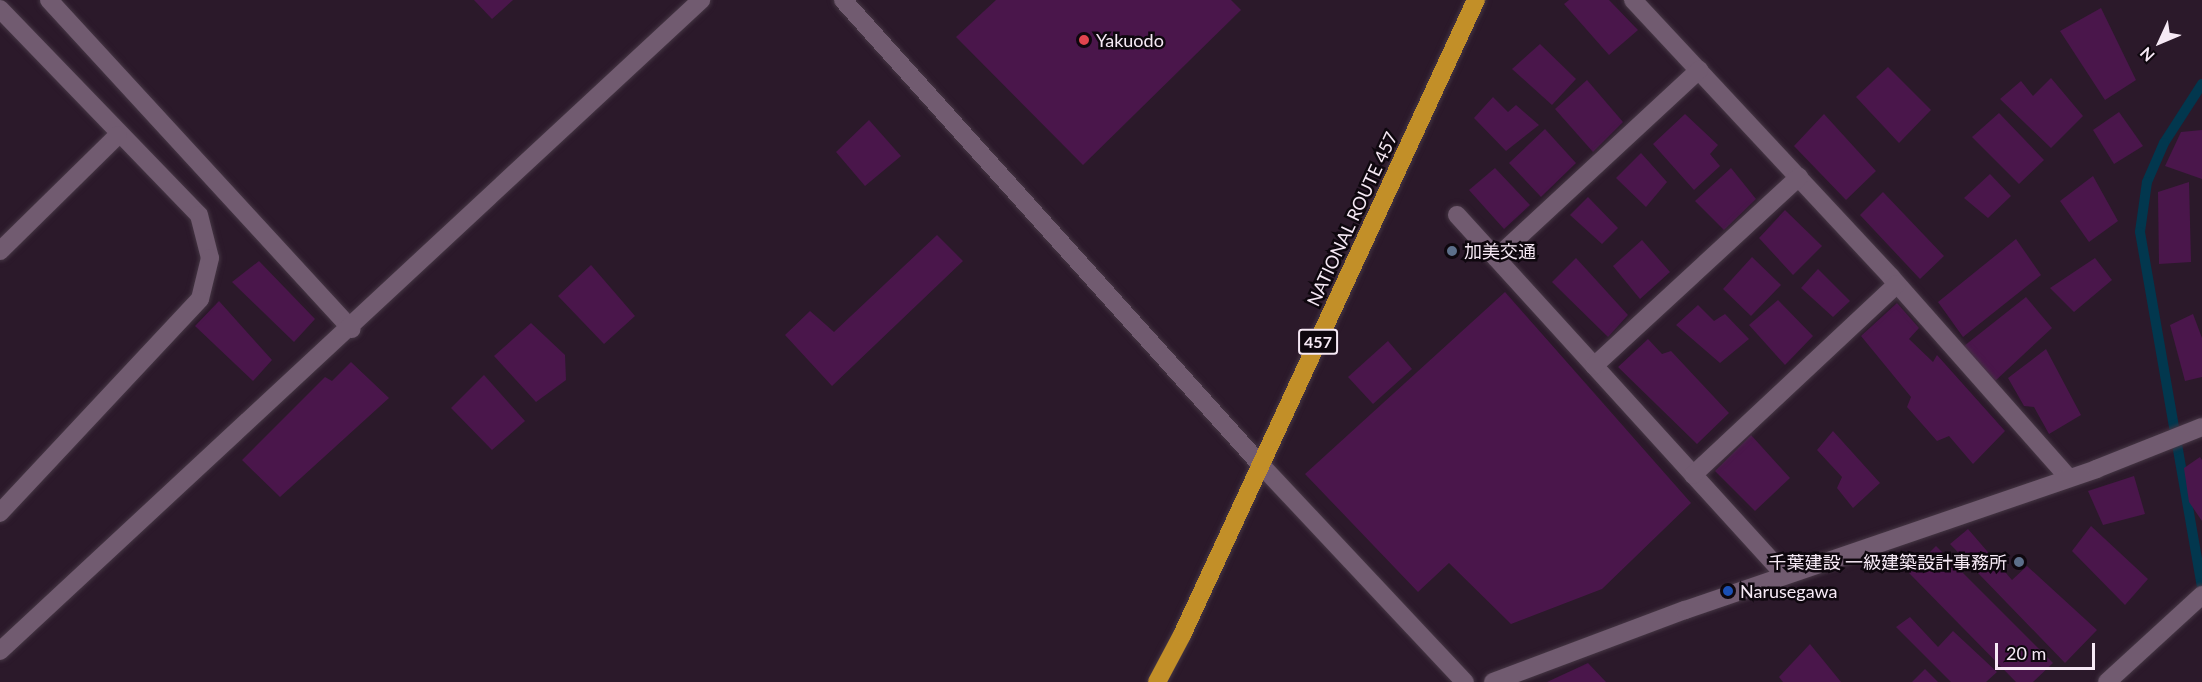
<!DOCTYPE html>
<meta charset="utf-8">
<style>
body{margin:0}
#map{position:relative;width:2202px;height:682px;overflow:hidden;background:#2b192a;font-family:Lato,"Noto Sans JP",sans-serif}
div>[style]{position:absolute}
[style*='--x']{left:calc(var(--x)*1px);top:calc(var(--y)*1px);width:calc(var(--w)*1px);rotate:calc(var(--a)*1deg)}
.stream>*{height:10px;margin:-5px;padding:0 5px;transform-origin:5px;border-radius:5px;background:#02374e}
.building>*{inset:0;background:#4a164b}
.roads{filter:drop-shadow(0 0 2px #453644) drop-shadow(0 0 2px #453644)}
.minor>*{height:18px;margin:-9px;padding:0 9px;transform-origin:9px;border-radius:9px;background:#715b70}
.highway>*{height:18px;margin:-9px;padding:0 9px;transform-origin:9px;border-radius:9px;background:#c28f28}
.dots>*{width:16px;height:16px;translate:-50% -50%;box-sizing:border-box;border:3px solid #0e070e;border-radius:50%}
span{translate:-50% -50%;white-space:nowrap;text-align:center;line-height:1.15;-webkit-text-stroke:5px #0e070e;paint-order:stroke}
.shield-label span{padding:2px 4px;background:#0e070e;border:2px solid;border-radius:4px;-webkit-text-stroke-width:0}
.shield-label{font-size:16px;color:#f6e9f5;font-weight:700}
.poi-label{font-size:18px;color:#f6e9f5}
.left{translate:0 -50%;text-align:left}
.right{translate:-100% -50%;text-align:right}
.street-label{font-size:18px;color:#f6e9f5}
.north{position:absolute;left:2130px;top:12px;width:60px;height:60px;-webkit-text-stroke:4px #0e070e;paint-order:stroke;rotate:226deg;font-size:16px;font-weight:700;line-height:24px;text-align:center;color:#f6e9f5}
.north::after{content:'';display:block;margin:auto;width:21px;height:27px;background:#f6e9f5;clip-path:polygon(50% 0,100% 100%,50% 72%,0 100%)}
.scale{position:absolute;left:1995px;top:643px;width:100px;height:27px;box-sizing:border-box;border:3px solid #f6e9f5;border-top:0;padding-left:8px;font-size:18px;line-height:21px;white-space:nowrap;color:#f6e9f5;-webkit-text-stroke:4px #0e070e;paint-order:stroke}
</style>
<div id="map">
<div class="stream">
<div style="--x:2202;--y:84;--w:70;--a:122.8"></div>
<div style="--x:2164;--y:143;--w:43;--a:113.6"></div>
<div style="--x:2147;--y:182;--w:50;--a:98"></div>
<div style="--x:2140;--y:232;--w:360;--a:80.1"></div>
</div>
<div class="building">
<div style="clip-path:polygon(474px 0,513px 0,492px 19px)"></div>
<div style="clip-path:polygon(996px 0,1231px 0,1241px 10px,1083px 165px,956px 37px)"></div>
<div style="clip-path:polygon(1569px 0,1609px 0,1638px 30px,1609px 55px,1564px 4px)"></div>
<div style="clip-path:polygon(2101px 8px,2136px 80px,2105px 100px,2060px 31px)"></div>
<div style="clip-path:polygon(1540px 44px,1576px 79px,1552px 105px,1512px 69px)"></div>
<div style="clip-path:polygon(1888px 67px,1931px 110px,1899px 143px,1856px 97px)"></div>
<div style="clip-path:polygon(2051px 78px,2083px 116px,2051px 148px,2000px 99px,2021px 81px,2033px 96px)"></div>
<div style="clip-path:polygon(1587px 80px,1623px 122px,1593px 152px,1555px 109px)"></div>
<div style="clip-path:polygon(1493px 97px,1508px 112px,1516px 105px,1539px 125px,1506px 151px,1474px 118px)"></div>
<div style="clip-path:polygon(2119px 112px,2143px 146px,2114px 164px,2093px 130px)"></div>
<div style="clip-path:polygon(1999px 113px,2044px 160px,2019px 184px,1972px 137px)"></div>
<div style="clip-path:polygon(1685px 114px,1718px 145px,1710px 154px,1720px 166px,1694px 190px,1653px 144px)"></div>
<div style="clip-path:polygon(1824px 114px,1876px 171px,1846px 200px,1794px 146px)"></div>
<div style="clip-path:polygon(869px 120px,901px 156px,865px 186px,836px 152px)"></div>
<div style="clip-path:polygon(1545px 129px,1576px 163px,1541px 197px,1509px 163px)"></div>
<div style="clip-path:polygon(2202px 130px,2202px 179px,2165px 166px,2181px 132px)"></div>
<div style="clip-path:polygon(1641px 153px,1667px 182px,1646px 207px,1616px 178px)"></div>
<div style="clip-path:polygon(1495px 168px,1530px 205px,1504px 229px,1469px 190px)"></div>
<div style="clip-path:polygon(1731px 168px,1756px 199px,1724px 230px,1695px 201px)"></div>
<div style="clip-path:polygon(1990px 174px,2011px 196px,1988px 218px,1964px 198px)"></div>
<div style="clip-path:polygon(2093px 176px,2118px 221px,2089px 242px,2060px 201px)"></div>
<div style="clip-path:polygon(2189px 182px,2191px 262px,2159px 264px,2158px 192px)"></div>
<div style="clip-path:polygon(1883px 192px,1944px 256px,1920px 279px,1860px 215px)"></div>
<div style="clip-path:polygon(1588px 197px,1618px 228px,1602px 244px,1570px 215px)"></div>
<div style="clip-path:polygon(1785px 210px,1822px 246px,1793px 275px,1759px 238px)"></div>
<div style="clip-path:polygon(937px 235px,963px 261px,832px 386px,785px 335px,810px 311px,834px 332px)"></div>
<div style="clip-path:polygon(2016px 239px,2041px 275px,1963px 337px,1938px 302px)"></div>
<div style="clip-path:polygon(1642px 240px,1670px 272px,1640px 299px,1613px 266px)"></div>
<div style="clip-path:polygon(1752px 257px,1781px 285px,1751px 316px,1723px 289px)"></div>
<div style="clip-path:polygon(1576px 258px,1628px 315px,1608px 337px,1552px 282px)"></div>
<div style="clip-path:polygon(2095px 258px,2112px 280px,2074px 312px,2050px 288px)"></div>
<div style="clip-path:polygon(259px 261px,315px 319px,294px 342px,232px 282px)"></div>
<div style="clip-path:polygon(591px 265px,635px 316px,604px 344px,558px 296px)"></div>
<div style="clip-path:polygon(1818px 269px,1850px 301px,1833px 317px,1801px 288px)"></div>
<div style="clip-path:polygon(1505px 292px,1691px 503px,1602px 589px,1511px 624px,1449px 563px,1418px 592px,1305px 474px)"></div>
<div style="clip-path:polygon(2026px 297px,2052px 328px,1994px 382px,1964px 346px)"></div>
<div style="clip-path:polygon(1778px 300px,1813px 336px,1785px 365px,1749px 325px)"></div>
<div style="clip-path:polygon(219px 301px,272px 360px,253px 381px,195px 326px)"></div>
<div style="clip-path:polygon(1897px 303px,1919px 328px,1909px 339px,1933px 362px,1937px 355px,2005px 431px,1973px 464px,1949px 436px,1937px 441px,1907px 407px,1911px 397px,1861px 336px)"></div>
<div style="clip-path:polygon(1698px 305px,1714px 321px,1725px 314px,1749px 339px,1720px 363px,1676px 325px)"></div>
<div style="clip-path:polygon(2193px 314px,2202px 338px,2202px 377px,2185px 381px,2170px 325px)"></div>
<div style="clip-path:polygon(531px 323px,565px 355px,566px 380px,536px 402px,494px 356px)"></div>
<div style="clip-path:polygon(1648px 339px,1662px 354px,1671px 351px,1729px 413px,1697px 444px,1618px 367px)"></div>
<div style="clip-path:polygon(1388px 341px,1412px 369px,1373px 404px,1348px 377px)"></div>
<div style="clip-path:polygon(2046px 349px,2081px 415px,2049px 434px,2034px 407px,2024px 406px,2008px 378px)"></div>
<div style="clip-path:polygon(351px 362px,389px 398px,280px 497px,242px 460px,325px 377px,332px 381px)"></div>
<div style="clip-path:polygon(484px 375px,525px 421px,492px 450px,451px 408px)"></div>
<div style="clip-path:polygon(1833px 431px,1880px 483px,1853px 508px,1837px 488px,1842px 477px,1817px 450px)"></div>
<div style="clip-path:polygon(1751px 435px,1790px 478px,1755px 511px,1715px 471px)"></div>
<div style="clip-path:polygon(2200px 457px,2202px 460px,2202px 521px,2189px 502px,2184px 468px)"></div>
<div style="clip-path:polygon(2134px 476px,2145px 514px,2103px 525px,2088px 491px)"></div>
<div style="clip-path:polygon(2091px 526px,2148px 579px,2125px 605px,2072px 551px)"></div>
<div style="clip-path:polygon(1968px 529px,2012px 580px,2027px 566px,2097px 630px,2065px 663px,1950px 544px)"></div>
<div style="clip-path:polygon(1936px 546px,2053px 663px,2033px 682px,2016px 682px,1909px 573px)"></div>
<div style="clip-path:polygon(1910px 617px,1938px 647px,1953px 631px,1997px 672px,1986px 682px,1951px 682px,1896px 627px)"></div>
<div style="clip-path:polygon(1810px 644px,1841px 682px,1783px 682px,1779px 677px)"></div>
<div style="clip-path:polygon(1588px 663px,1606px 682px,1547px 682px)"></div>
<div style="clip-path:polygon(1925px 669px,1938px 682px,1912px 682px)"></div>
</div>
<div class="roads">
<div class="minor">
<div style="--x:49;--y:0;--w:447;--a:47.4"></div>
<div style="--x:843;--y:0;--w:625;--a:48.05"></div>
<div style="--x:1261;--y:465;--w:298;--a:46.8"></div>
<div style="--x:1633;--y:0;--w:379;--a:47"></div>
<div style="--x:1891;--y:277;--w:268;--a:48.5"></div>
<div style="--x:0;--y:9;--w:286;--a:46"></div>
<div style="--x:199;--y:215;--w:44;--a:75.7"></div>
<div style="--x:210;--y:258;--w:42;--a:103.7"></div>
<div style="--x:200;--y:299;--w:293;--a:133.1"></div>
<div style="--x:1457;--y:215;--w:487;--a:47.7"></div>
<div style="--x:0;--y:251;--w:165;--a:-44.5"></div>
<div style="--x:1496;--y:258;--w:277;--a:-42.8"></div>
<div style="--x:1594;--y:366;--w:279;--a:-42.7"></div>
<div style="--x:1693;--y:475;--w:279;--a:-43.1"></div>
<div style="--x:0;--y:651;--w:957;--a:-42.88"></div>
<div style="--x:1493;--y:682;--w:205;--a:-20.6"></div>
<div style="--x:1685;--y:610;--w:435;--a:-18.9"></div>
<div style="--x:2096;--y:469;--w:114;--a:-21.6"></div>
<div style="--x:2107;--y:682;--w:129;--a:-42.5"></div>
</div>
<div class="highway">
<div style="--x:1157;--y:682;--w:53;--a:-62"></div>
<div style="--x:1182;--y:635;--w:700;--a:-65.16"></div>
</div>
</div>
<div class="dots">
<div style="left:1084px;top:40px;background:#e0444e"></div>
<div style="left:1452px;top:251px;background:#5c6f8a"></div>
<div style="left:2019px;top:562px;background:#5c6f8a"></div>
<div style="left:1728px;top:591px;background:#1a4fb4"></div>
</div>
<div class="shield-label">
<span style="left:1318px;top:342px">457</span>
</div>
<div class="poi-label">
<span class="left" style="left:1096px;top:40px">Yakuodo</span>
<span class="left" style="left:1464px;top:251px">加美交通</span>
<span class="right" style="left:2007px;top:562px">千葉建設 一級建築設計事務所</span>
<span class="left" style="left:1740px;top:591px">Narusegawa</span>
</div>
<div class="street-label">
<span style="left:1352px;top:219px;rotate:-65deg">NATIONAL ROUTE 457</span>
</div>
<div class="north">N</div>
<div class="scale">20 m</div>
</div>
